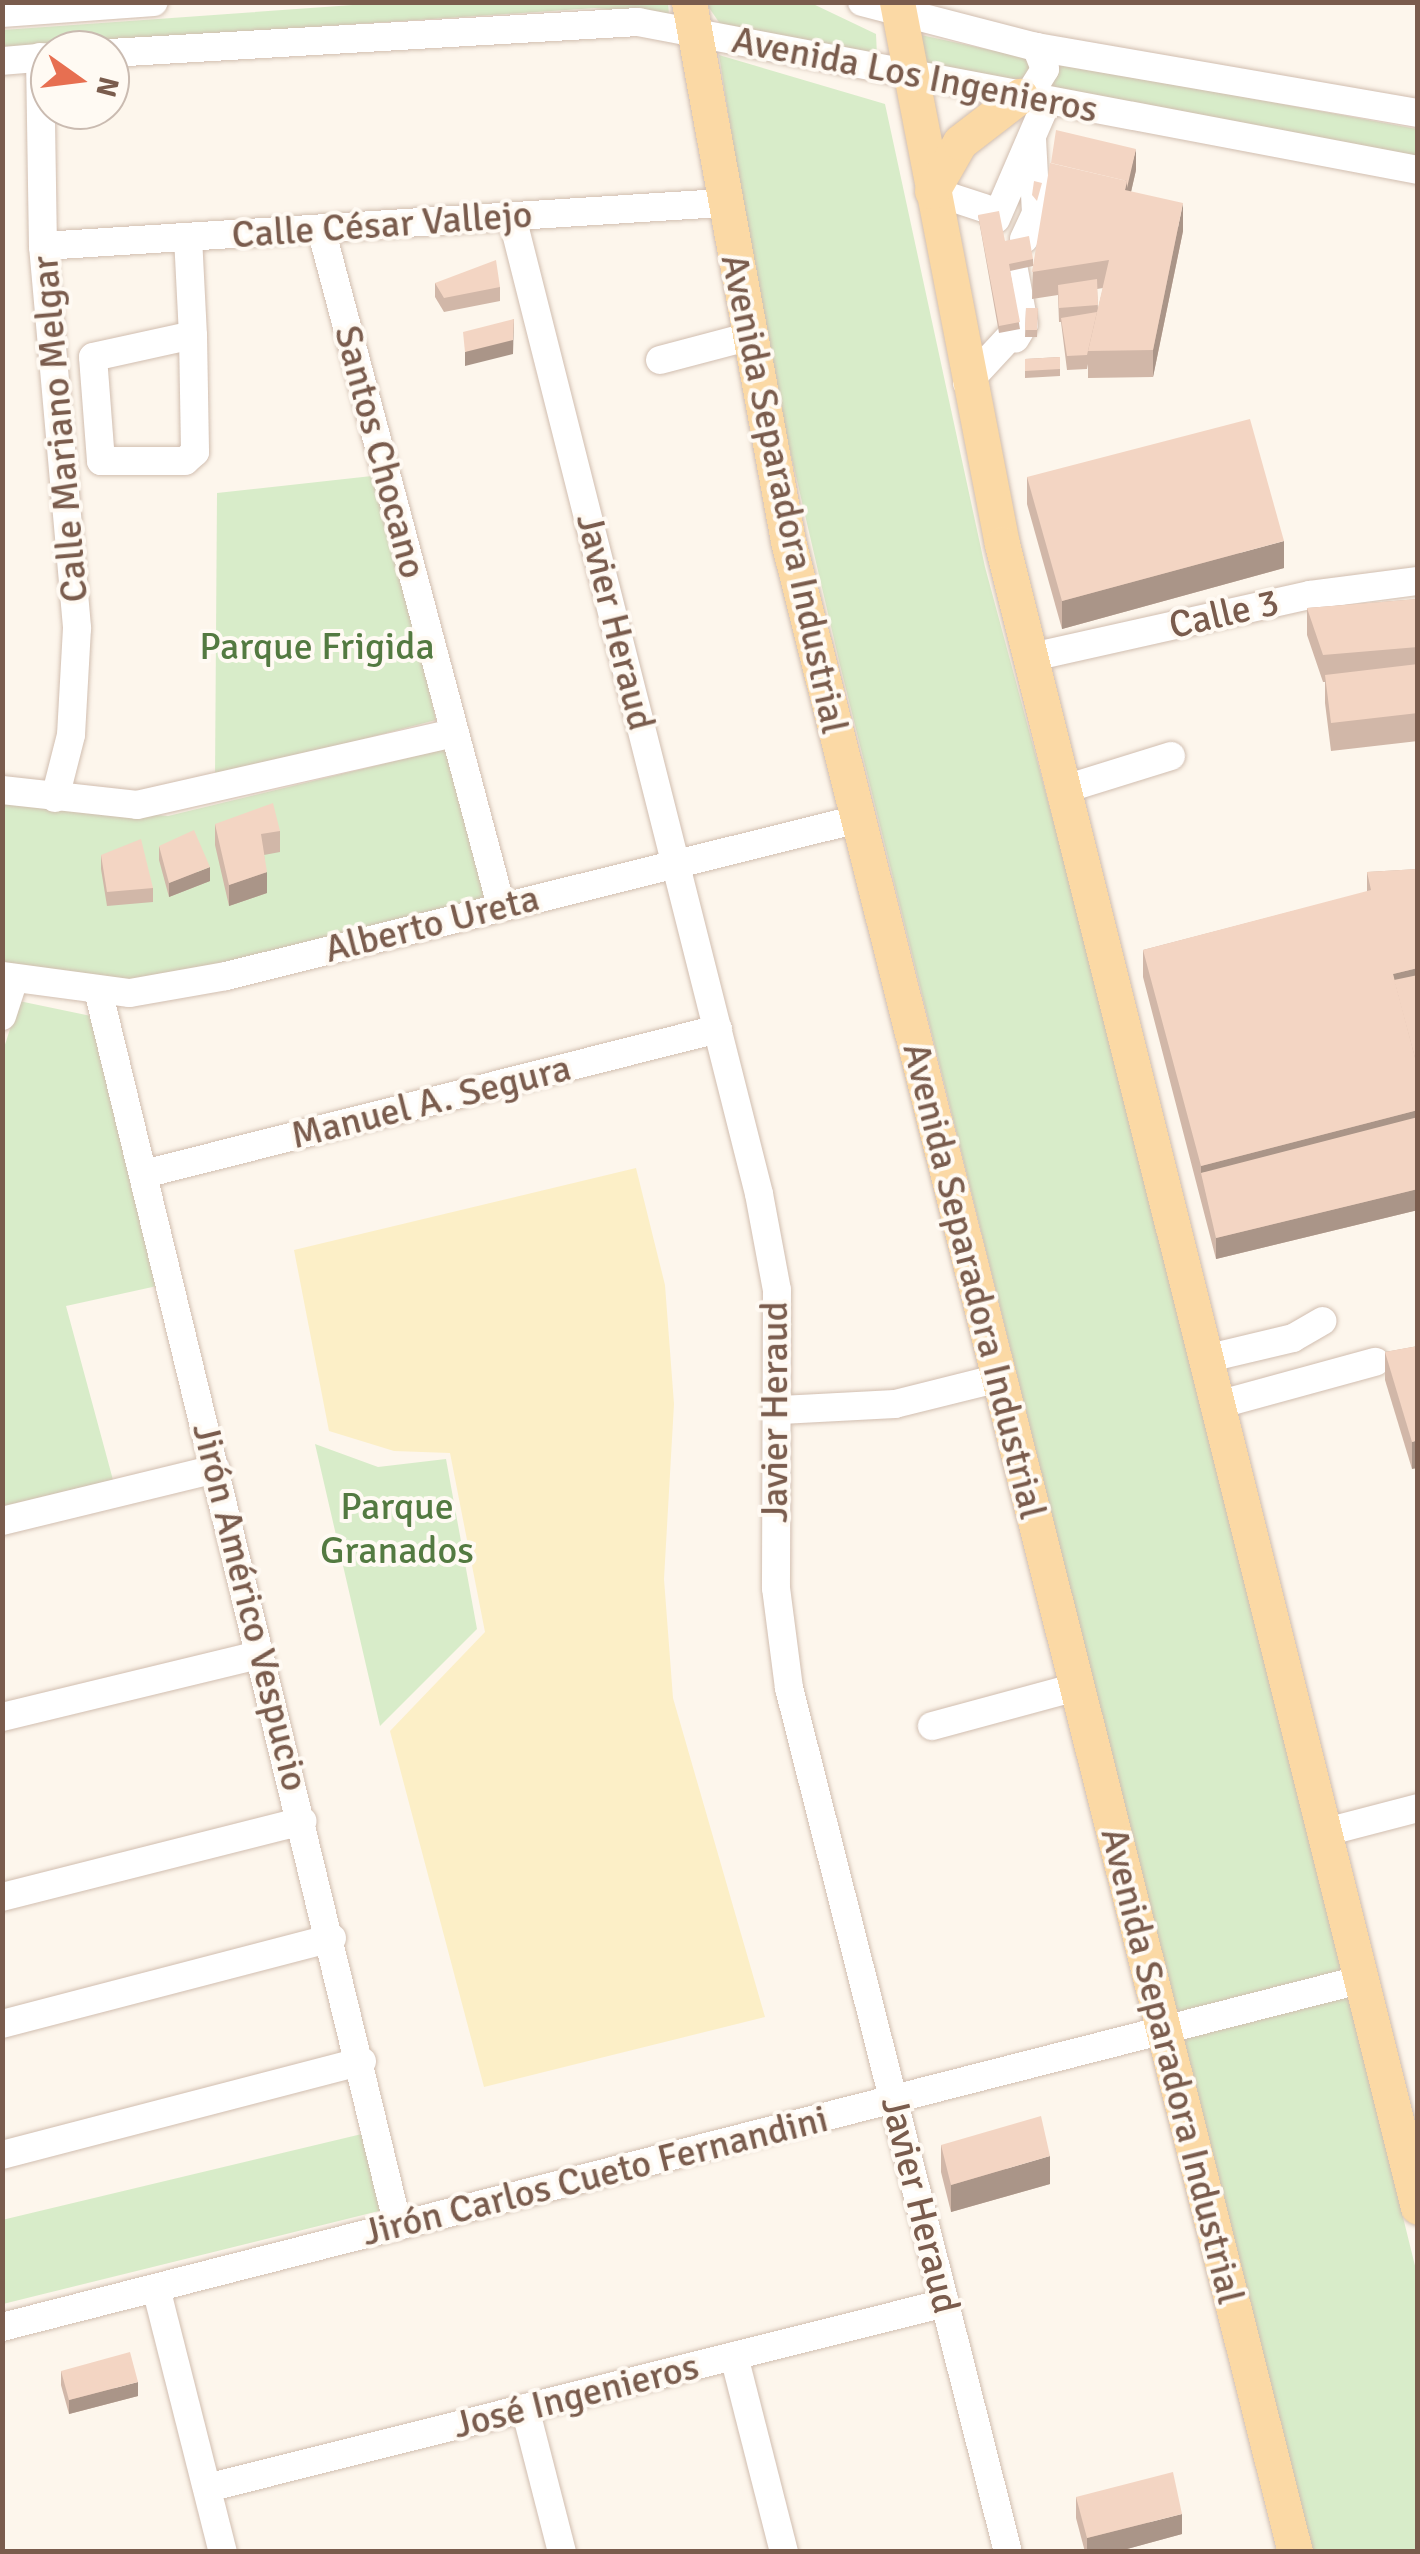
<!DOCTYPE html>
<meta charset="utf-8">
<style>
body{margin:0}
#map{position:relative;width:1420px;height:2554px;overflow:hidden;background:#fdf6ec;font-family:Signika,sans-serif}
div>[style]{position:absolute}
[style*='--x']{left:calc(var(--x)*1px);top:calc(var(--y)*1px);width:calc(var(--w)*1px);rotate:calc(var(--a)*1deg)}
.green>*{inset:0;background:#d8ecc9}
.sand>*{inset:0;background:#fcefc7}
.roads{filter:drop-shadow(0 0 2px #d1beb0) drop-shadow(0 0 2px #d1beb0)}
.minor>*{height:28px;margin:-14px;padding:0 14px;transform-origin:14px;border-radius:14px;background:#fff}
.major>*{height:35px;margin:-17.5px;padding:0 17.5px;transform-origin:17.5px;border-radius:17.5px;background:#fbd9a5}
.wall>*{inset:0;background:#d1b7a8}
.shaded-wall>*{inset:0;background:#aa9588}
.building>*{inset:0;background:#f3d5c3}
span{translate:-50% -50%;white-space:nowrap;text-align:center;line-height:1.15;-webkit-text-stroke:8px #fffaf3;paint-order:stroke}
.street-label{font-size:38px;color:#7a5c4d}
.park-label{font-size:38px;color:#537a41}
.frame{position:absolute;inset:0;border:5px solid #7a5c4d;pointer-events:none}
.north{position:absolute;left:30px;top:30px;width:100px;height:100px;box-sizing:border-box;background:#fffaf3;border:2px solid #cabbb1;border-radius:50%;rotate:104deg;font-size:28px;font-weight:700;line-height:40px;text-align:center;color:#7a5c4d}
.north::after{content:'';display:block;margin:auto;width:35px;height:45px;background:#e76f51;clip-path:polygon(50% 0,100% 100%,50% 72%,0 100%)}
</style>
<div id="map">
<div class="green">
<div style="clip-path:polygon(668px 2px,669px 14px,595px 8px,3px 48px,3px 30px,381px 3px)"></div>
<div style="clip-path:polygon(705px 2px,811px 3px,876px 34px,877px 56px,723px 28px)"></div>
<div style="clip-path:polygon(921px 35px,1036px 60px,1030px 87px,927px 67px)"></div>
<div style="clip-path:polygon(719px 55px,885px 104px,985px 567px,1122px 1076px,1417px 2274px,1417px 2551px,1310px 2551px,840px 665px,764px 339px)"></div>
<div style="clip-path:polygon(1050px 61px,1417px 129px,1417px 157px,1042px 91px)"></div>
<div style="clip-path:polygon(381px 475px,436px 720px,215px 778px,217px 493px)"></div>
<div style="clip-path:polygon(449px 748px,489px 898px,227px 965px,121px 981px,3px 963px,3px 802px,168px 816px)"></div>
<div style="clip-path:polygon(19px 1001px,91px 1016px,157px 1286px,66px 1306px,113px 1480px,3px 1506px,2px 1054px)"></div>
<div style="clip-path:polygon(315px 1444px,378px 1467px,446px 1459px,477px 1629px,380px 1726px)"></div>
<div style="clip-path:polygon(366px 2133px,383px 2210px,3px 2304px,2px 2220px)"></div>
</div>
<div class="sand">
<div style="clip-path:polygon(636px 1168px,665px 1285px,674px 1404px,664px 1579px,673px 1698px,765px 2017px,484px 2087px,390px 1731px,485px 1632px,450px 1453px,394px 1451px,329px 1431px,294px 1250px)"></div>
</div>
<div class="roads">
<div class="minor">
<div style="--x:862;--y:2;--w:180;--a:14.5"></div>
<div style="--x:1036;--y:47;--w:388;--a:9.8"></div>
<div style="--x:2;--y:13;--w:152;--a:-4.1"></div>
<div style="--x:110;--y:53;--w:529;--a:-3.36"></div>
<div style="--x:638;--y:22;--w:794;--a:10.74"></div>
<div style="--x:40;--y:57;--w:189;--a:89.1"></div>
<div style="--x:43;--y:246;--w:384;--a:84.9"></div>
<div style="--x:77;--y:628;--w:107;--a:93.2"></div>
<div style="--x:71;--y:735;--w:65;--a:104.3"></div>
<div style="--x:2;--y:61;--w:48;--a:-4.8"></div>
<div style="--x:1027;--y:98;--w:34;--a:-58"></div>
<div style="--x:1045;--y:69;--w:24;--a:-112"></div>
<div style="--x:932;--y:191;--w:55;--a:18.1"></div>
<div style="--x:512;--y:217;--w:1008;--a:75.81"></div>
<div style="--x:759;--y:1194;--w:98;--a:79.4"></div>
<div style="--x:777;--y:1290;--w:298;--a:90.2"></div>
<div style="--x:776;--y:1588;--w:101;--a:82.6"></div>
<div style="--x:789;--y:1688;--w:891;--a:75.78"></div>
<div style="--x:996;--y:219;--w:129;--a:-66.6"></div>
<div style="--x:321;--y:229;--w:701;--a:75.11"></div>
<div style="--x:188;--y:237;--w:98;--a:87.1"></div>
<div style="--x:1024;--y:239;--w:29;--a:-65"></div>
<div style="--x:1036;--y:213;--w:74;--a:-93.1"></div>
<div style="--x:43;--y:246;--w:679;--a:-3.63"></div>
<div style="--x:1014;--y:270;--w:55;--a:79.5"></div>
<div style="--x:1024;--y:324;--w:17;--a:121"></div>
<div style="--x:193;--y:335;--w:117;--a:89"></div>
<div style="--x:195;--y:452;--w:13;--a:138"></div>
<div style="--x:185;--y:461;--w:84;--a:180"></div>
<div style="--x:101;--y:461;--w:104;--a:-94.4"></div>
<div style="--x:93;--y:357;--w:102;--a:-12.4"></div>
<div style="--x:660;--y:360;--w:90;--a:-14.8"></div>
<div style="--x:967;--y:383;--w:72;--a:-47.2"></div>
<div style="--x:1032;--y:657;--w:285;--a:-12.6"></div>
<div style="--x:1310;--y:595;--w:109;--a:-7.4"></div>
<div style="--x:1065;--y:789;--w:111;--a:-17.3"></div>
<div style="--x:2;--y:790;--w:136;--a:6.3"></div>
<div style="--x:137;--y:805;--w:326;--a:-12.8"></div>
<div style="--x:2;--y:976;--w:129;--a:7.6"></div>
<div style="--x:130;--y:993;--w:97;--a:-10"></div>
<div style="--x:226;--y:976;--w:651;--a:-13.95"></div>
<div style="--x:98;--y:990;--w:1272;--a:76.36"></div>
<div style="--x:2;--y:1016;--w:40;--a:-72"></div>
<div style="--x:144;--y:1174;--w:592;--a:-14.18"></div>
<div style="--x:1209;--y:1358;--w:86;--a:-13.4"></div>
<div style="--x:1293;--y:1338;--w:34;--a:-30"></div>
<div style="--x:1221;--y:1404;--w:160;--a:-15.3"></div>
<div style="--x:781;--y:1410;--w:114;--a:-3"></div>
<div style="--x:895;--y:1404;--w:107;--a:-14"></div>
<div style="--x:2;--y:1521;--w:220;--a:-13.7"></div>
<div style="--x:2;--y:1717;--w:264;--a:-13.6"></div>
<div style="--x:932;--y:1726;--w:150;--a:-15.1"></div>
<div style="--x:1326;--y:1832;--w:95;--a:-14.6"></div>
<div style="--x:2;--y:1897;--w:310;--a:-14.2"></div>
<div style="--x:2;--y:2024;--w:341;--a:-14.6"></div>
<div style="--x:2;--y:2155;--w:372;--a:-14.6"></div>
<div style="--x:156;--y:2288;--w:272;--a:75.8"></div>
<div style="--x:2;--y:2327;--w:1405;--a:-14.34"></div>
<div style="--x:734;--y:2356;--w:202;--a:75.7"></div>
<div style="--x:525;--y:2408;--w:149;--a:75.6"></div>
<div style="--x:207;--y:2488;--w:761;--a:-14.07"></div>
</div>
<div class="major">
<div style="--x:689;--y:2;--w:548;--a:79.59"></div>
<div style="--x:788;--y:541;--w:2074;--a:75.85"></div>
<div style="--x:897;--y:2;--w:552;--a:79.04"></div>
<div style="--x:1002;--y:544;--w:1714;--a:75.96"></div>
<div style="--x:932;--y:191;--w:56;--a:-60.3"></div>
<div style="--x:960;--y:142;--w:76;--a:-37.5"></div>
</div>
</div>
<div class="wall">
<div style="clip-path:polygon(evenodd,1136px 170px,1131px 192px,1183px 231px,1153px 377px,1088px 378px,1088px 364px,1087px 369px,1067px 370px,1061px 322px,1059px 322px,1058px 295px,1032px 299px,1033px 266px,1010px 271px,1020px 329px,999px 333px,978px 215px,1005px 241px,1033px 259px,1033px 265px,1136px 170px,1103px 288px,1098px 309px,1097px 289px,1103px 288px)"></div>
<div style="clip-path:polygon(435px 283px,500px 287px,500px 301px,444px 312px,435px 297px)"></div>
<div style="clip-path:polygon(1026px 308px,1038px 308px,1037px 337px,1025px 337px)"></div>
<div style="clip-path:polygon(1060px 357px,1060px 376px,1025px 378px,1025px 359px)"></div>
<div style="clip-path:polygon(1027px 477px,1284px 568px,1062px 629px,1027px 504px)"></div>
<div style="clip-path:polygon(1418px 599px,1418px 741px,1331px 751px,1325px 703px,1325px 682px,1323px 682px,1307px 635px,1307px 608px)"></div>
<div style="clip-path:polygon(215px 824px,280px 831px,280px 852px,264px 855px,267px 893px,229px 906px,215px 845px)"></div>
<div style="clip-path:polygon(159px 846px,210px 881px,169px 897px,159px 860px)"></div>
<div style="clip-path:polygon(101px 855px,153px 888px,153px 902px,107px 906px,101px 869px)"></div>
<div style="clip-path:polygon(1418px 869px,1418px 1210px,1216px 1259px,1143px 977px,1143px 950px,1367px 892px,1367px 872px)"></div>
<div style="clip-path:polygon(1418px 1346px,1412px 1469px,1385px 1380px,1385px 1352px)"></div>
<div style="clip-path:polygon(941px 2145px,1050px 2184px,951px 2212px,941px 2172px)"></div>
<div style="clip-path:polygon(61px 2371px,138px 2396px,69px 2414px,61px 2385px)"></div>
<div style="clip-path:polygon(1076px 2497px,1182px 2534px,1116px 2552px,1085px 2552px,1076px 2518px)"></div>
</div>
<div class="shaded-wall">
<div style="clip-path:polygon(1136px 149px,1136px 170px,1125px 218px,1125px 190px)"></div>
<div style="clip-path:polygon(1183px 203px,1183px 231px,1153px 377px,1153px 350px)"></div>
<div style="clip-path:polygon(514px 319px,513px 354px,465px 366px,465px 352px)"></div>
<div style="clip-path:polygon(1284px 541px,1284px 568px,1062px 629px,1062px 601px)"></div>
<div style="clip-path:polygon(210px 867px,210px 881px,169px 897px,169px 883px)"></div>
<div style="clip-path:polygon(267px 872px,267px 893px,229px 906px,229px 885px)"></div>
<div style="clip-path:polygon(1418px 968px,1418px 996px,1398px 1000px,1393px 974px)"></div>
<div style="clip-path:polygon(1418px 1110px,1418px 1138px,1201px 1173px,1201px 1166px)"></div>
<div style="clip-path:polygon(1418px 1189px,1418px 1210px,1216px 1259px,1216px 1238px)"></div>
<div style="clip-path:polygon(1418px 1440px,1418px 1468px,1412px 1469px,1412px 1442px)"></div>
<div style="clip-path:polygon(1050px 2156px,1050px 2184px,951px 2212px,951px 2185px)"></div>
<div style="clip-path:polygon(138px 2382px,138px 2396px,69px 2414px,69px 2400px)"></div>
<div style="clip-path:polygon(1182px 2514px,1182px 2534px,1116px 2552px,1087px 2552px,1087px 2538px)"></div>
</div>
<div class="building">
<div style="clip-path:polygon(1056px 130px,1136px 149px,1127px 188px,1127px 181px,1051px 163px)"></div>
<div style="clip-path:polygon(1050px 163px,1127px 181px,1125px 190px,1183px 203px,1153px 350px,1088px 351px,1109px 260px,1032px 272px)"></div>
<div style="clip-path:polygon(1034px 181px,1042px 183px,1037px 201px,1032px 195px)"></div>
<div style="clip-path:polygon(999px 211px,1005px 241px,1029px 236px,1033px 259px,1009px 264px,1020px 322px,999px 326px,978px 215px)"></div>
<div style="clip-path:polygon(496px 260px,500px 287px,444px 298px,435px 283px)"></div>
<div style="clip-path:polygon(1097px 279px,1098px 305px,1059px 308px,1058px 285px)"></div>
<div style="clip-path:polygon(1026px 308px,1038px 308px,1037px 330px,1025px 330px)"></div>
<div style="clip-path:polygon(1097px 312px,1087px 355px,1067px 356px,1061px 318px)"></div>
<div style="clip-path:polygon(514px 319px,513px 340px,465px 352px,463px 332px)"></div>
<div style="clip-path:polygon(1060px 357px,1060px 369px,1025px 371px,1025px 359px)"></div>
<div style="clip-path:polygon(1250px 419px,1284px 541px,1062px 601px,1027px 477px)"></div>
<div style="clip-path:polygon(1418px 599px,1418px 647px,1323px 655px,1307px 608px)"></div>
<div style="clip-path:polygon(1418px 664px,1418px 713px,1331px 723px,1325px 675px)"></div>
<div style="clip-path:polygon(273px 803px,280px 831px,261px 834px,267px 872px,229px 885px,215px 824px)"></div>
<div style="clip-path:polygon(194px 830px,210px 867px,169px 883px,159px 846px)"></div>
<div style="clip-path:polygon(141px 839px,153px 888px,107px 892px,101px 855px)"></div>
<div style="clip-path:polygon(1418px 869px,1418px 968px,1393px 974px,1418px 1069px,1418px 1110px,1201px 1166px,1143px 950px,1371px 890px,1367px 872px)"></div>
<div style="clip-path:polygon(1418px 975px,1418px 1069px,1394px 980px)"></div>
<div style="clip-path:polygon(1418px 1117px,1418px 1189px,1216px 1238px,1201px 1173px)"></div>
<div style="clip-path:polygon(1418px 1346px,1418px 1440px,1412px 1442px,1385px 1352px)"></div>
<div style="clip-path:polygon(1041px 2116px,1050px 2156px,951px 2185px,941px 2145px)"></div>
<div style="clip-path:polygon(130px 2352px,138px 2382px,69px 2400px,61px 2371px)"></div>
<div style="clip-path:polygon(1173px 2472px,1182px 2514px,1087px 2538px,1076px 2497px)"></div>
</div>
<div class="street-label">
<span style="left:915px;top:75px;rotate:11deg">Avenida Los Ingenieros</span>
<span style="left:382px;top:225px;rotate:-4deg">Calle César Vallejo</span>
<span style="left:60px;top:429px;rotate:-95deg">Calle Mariano Melgar</span>
<span style="left:380px;top:452px;rotate:75deg">Santos Chocano</span>
<span style="left:784px;top:494px;rotate:78deg">Avenida Separadora Industrial</span>
<span style="left:1224px;top:614px;rotate:-13deg">Calle 3</span>
<span style="left:615px;top:622px;rotate:76deg">Javier Heraud</span>
<span style="left:432px;top:924px;rotate:-14deg">Alberto Ureta</span>
<span style="left:431px;top:1102px;rotate:-14deg">Manuel A. Segura</span>
<span style="left:974px;top:1281px;rotate:76deg">Avenida Separadora Industrial</span>
<span style="left:775px;top:1412px;rotate:-90deg">Javier Heraud</span>
<span style="left:250px;top:1607px;rotate:76deg">Jirón Américo Vespucio</span>
<span style="left:1172px;top:2066px;rotate:76deg">Avenida Separadora Industrial</span>
<span style="left:595px;top:2176px;rotate:-14deg">Jirón Carlos Cueto Fernandini</span>
<span style="left:920px;top:2205px;rotate:76deg">Javier Heraud</span>
<span style="left:576px;top:2396px;rotate:-14deg">José Ingenieros</span>
</div>
<div class="park-label">
<span style="left:317px;top:647px">Parque Frigida</span>
<span style="left:397px;top:1529px">Parque<br>Granados</span>
</div>
<div class="frame"></div>
<div class="north">N</div>
</div>
